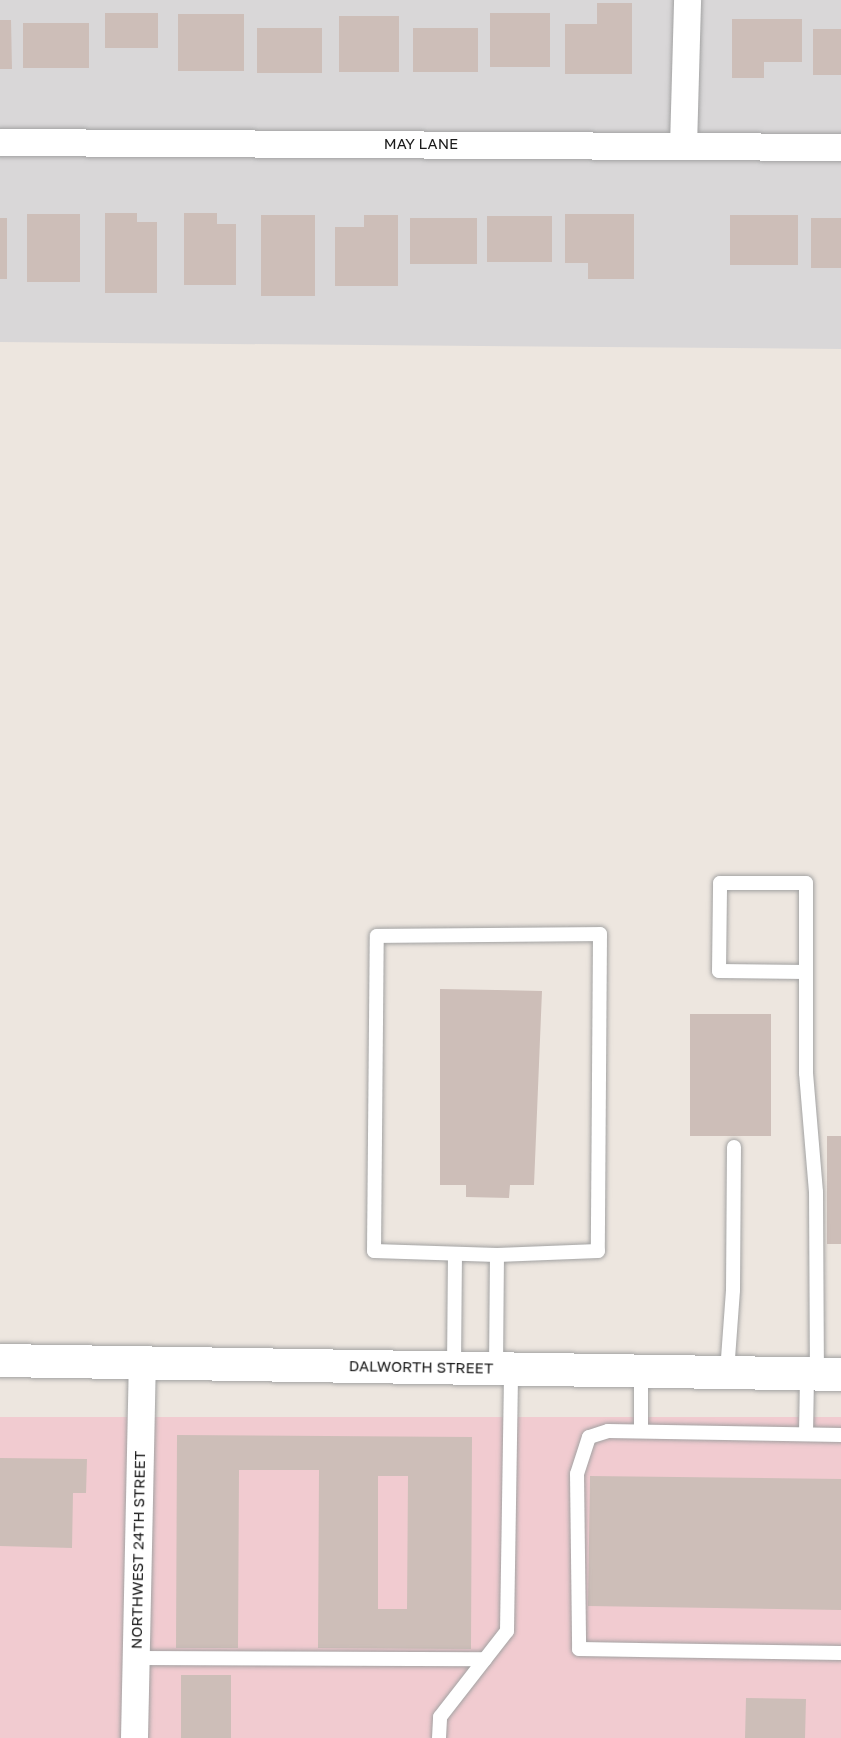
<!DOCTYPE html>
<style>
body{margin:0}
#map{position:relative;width:841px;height:1738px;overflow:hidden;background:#ede6df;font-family:"Golos Text",sans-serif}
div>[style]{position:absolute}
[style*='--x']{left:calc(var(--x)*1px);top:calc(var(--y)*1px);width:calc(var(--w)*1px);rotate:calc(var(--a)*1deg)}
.residential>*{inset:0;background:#d9d7d8}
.commercial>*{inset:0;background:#f1cbd0}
.building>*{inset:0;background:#cdbeb8}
.roads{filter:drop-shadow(0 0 2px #a2a2a2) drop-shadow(0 0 2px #a2a2a2)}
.service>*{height:14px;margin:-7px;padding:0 7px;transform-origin:7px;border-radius:7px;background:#fff}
.minor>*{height:27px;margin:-13.5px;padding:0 13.5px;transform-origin:13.5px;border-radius:13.5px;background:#fff}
.tertiary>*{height:33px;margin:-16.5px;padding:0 16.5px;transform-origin:16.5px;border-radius:16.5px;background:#fff}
span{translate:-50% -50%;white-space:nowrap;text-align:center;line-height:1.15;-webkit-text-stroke:6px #fff;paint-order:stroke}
.street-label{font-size:15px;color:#1b1b1b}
</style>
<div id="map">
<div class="residential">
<div style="clip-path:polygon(0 0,841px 0,841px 349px,0 342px)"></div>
</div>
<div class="commercial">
<div style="clip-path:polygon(0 1417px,841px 1417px,841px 1738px,0 1738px)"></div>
</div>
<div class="building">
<div style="clip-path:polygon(597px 3px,632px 3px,632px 74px,565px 74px,565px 24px,597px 24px)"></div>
<div style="clip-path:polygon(105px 13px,158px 13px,158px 48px,105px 48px)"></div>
<div style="clip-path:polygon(490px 13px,550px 13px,550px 67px,490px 67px)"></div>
<div style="clip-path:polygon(178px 14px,244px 14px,244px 71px,178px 71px)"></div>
<div style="clip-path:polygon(339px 16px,399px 16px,399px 72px,339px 72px)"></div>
<div style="clip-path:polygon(732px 19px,802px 19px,802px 62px,764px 62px,764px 78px,732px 78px)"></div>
<div style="clip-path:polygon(0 20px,11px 20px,12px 69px,0 69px)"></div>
<div style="clip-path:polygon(23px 23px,89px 23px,89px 68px,23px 68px)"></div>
<div style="clip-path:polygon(257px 28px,322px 28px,322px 73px,257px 73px)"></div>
<div style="clip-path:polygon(413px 28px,478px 28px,478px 72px,413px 72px)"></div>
<div style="clip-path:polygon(813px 29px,841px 29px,841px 75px,813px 75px)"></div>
<div style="clip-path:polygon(105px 213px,137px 213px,137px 222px,157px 222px,157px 293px,105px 293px)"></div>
<div style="clip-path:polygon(184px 213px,217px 213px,217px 224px,236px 224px,236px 285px,184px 285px)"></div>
<div style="clip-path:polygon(27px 214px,80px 214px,80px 282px,27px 282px)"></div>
<div style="clip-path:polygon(565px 214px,634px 214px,634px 279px,588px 279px,588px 263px,565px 263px)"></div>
<div style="clip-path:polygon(261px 215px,315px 215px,315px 296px,261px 296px)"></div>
<div style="clip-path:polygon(364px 215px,398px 215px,398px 286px,335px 286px,335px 227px,364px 227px)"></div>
<div style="clip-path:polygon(730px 215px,798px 215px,798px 265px,730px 265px)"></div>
<div style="clip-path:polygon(487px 216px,552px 216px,552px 262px,487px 262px)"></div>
<div style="clip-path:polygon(0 218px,7px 218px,7px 279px,0 279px)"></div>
<div style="clip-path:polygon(410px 218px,477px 218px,477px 264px,410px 264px)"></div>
<div style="clip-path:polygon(811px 218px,841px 218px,841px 268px,811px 268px)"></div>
<div style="clip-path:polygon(440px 989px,542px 991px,534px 1185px,510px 1185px,509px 1198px,466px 1197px,466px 1185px,440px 1185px)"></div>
<div style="clip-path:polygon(690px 1014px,771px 1014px,771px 1136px,690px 1136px)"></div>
<div style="clip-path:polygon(827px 1136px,841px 1136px,841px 1244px,827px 1244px)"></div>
<div style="clip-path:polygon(evenodd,177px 1435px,472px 1437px,471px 1649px,318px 1648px,319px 1470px,239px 1470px,238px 1648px,176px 1648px,177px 1435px,378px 1476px,408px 1476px,407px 1609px,378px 1609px,378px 1476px)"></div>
<div style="clip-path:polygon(0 1458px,87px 1459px,86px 1493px,73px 1493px,72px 1548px,0 1546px)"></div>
<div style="clip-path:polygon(590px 1476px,841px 1479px,841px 1610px,588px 1606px)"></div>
<div style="clip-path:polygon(181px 1675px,231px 1675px,231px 1738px,181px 1738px)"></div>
<div style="clip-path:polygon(746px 1698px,806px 1699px,805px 1738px,745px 1738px)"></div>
</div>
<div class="roads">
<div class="service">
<div style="--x:600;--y:934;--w:317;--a:90.4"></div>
<div style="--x:598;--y:1251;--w:101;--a:177.7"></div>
<div style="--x:497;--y:1255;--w:123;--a:-178.1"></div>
<div style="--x:374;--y:1251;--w:315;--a:-89.5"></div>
<div style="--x:377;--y:936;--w:223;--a:-0.5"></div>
<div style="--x:806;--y:972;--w:87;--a:-179.3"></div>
<div style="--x:719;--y:971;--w:88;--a:-89.3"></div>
<div style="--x:720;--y:883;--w:86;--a:0"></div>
<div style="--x:806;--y:883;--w:190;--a:90"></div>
<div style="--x:806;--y:1073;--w:119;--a:85.2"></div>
<div style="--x:816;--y:1192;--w:183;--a:89.7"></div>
<div style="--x:454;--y:1367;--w:113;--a:-89.5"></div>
<div style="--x:496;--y:1368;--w:113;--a:-89.5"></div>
<div style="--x:641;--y:1371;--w:59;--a:90"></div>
<div style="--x:727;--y:1372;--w:82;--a:-85.8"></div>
<div style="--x:733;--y:1290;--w:143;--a:-89.6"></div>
<div style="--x:806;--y:1434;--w:60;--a:-89"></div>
<div style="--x:841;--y:1435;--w:233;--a:-179"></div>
<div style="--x:608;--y:1431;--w:20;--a:162"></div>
<div style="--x:589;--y:1437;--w:39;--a:108"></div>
<div style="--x:577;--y:1474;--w:175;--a:89.3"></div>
<div style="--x:579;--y:1649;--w:262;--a:0.9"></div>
<div style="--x:136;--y:1658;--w:349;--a:0.2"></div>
<div style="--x:439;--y:1738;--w:21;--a:-87"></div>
<div style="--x:440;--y:1717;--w:109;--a:-52.1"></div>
<div style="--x:507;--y:1631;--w:262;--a:-89.1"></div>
</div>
<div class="minor">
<div style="--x:0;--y:142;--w:841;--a:0.34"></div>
<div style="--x:683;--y:146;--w:146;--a:-88.4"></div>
<div style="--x:134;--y:1738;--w:377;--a:-88.8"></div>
</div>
<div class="tertiary">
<div style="--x:0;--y:1360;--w:841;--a:0.95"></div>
</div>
</div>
<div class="street-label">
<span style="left:421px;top:144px">MAY LANE</span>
<span style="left:421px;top:1367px;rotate:1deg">DALWORTH STREET</span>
<span style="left:138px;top:1550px;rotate:-89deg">NORTHWEST 24TH STREET</span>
</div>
</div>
